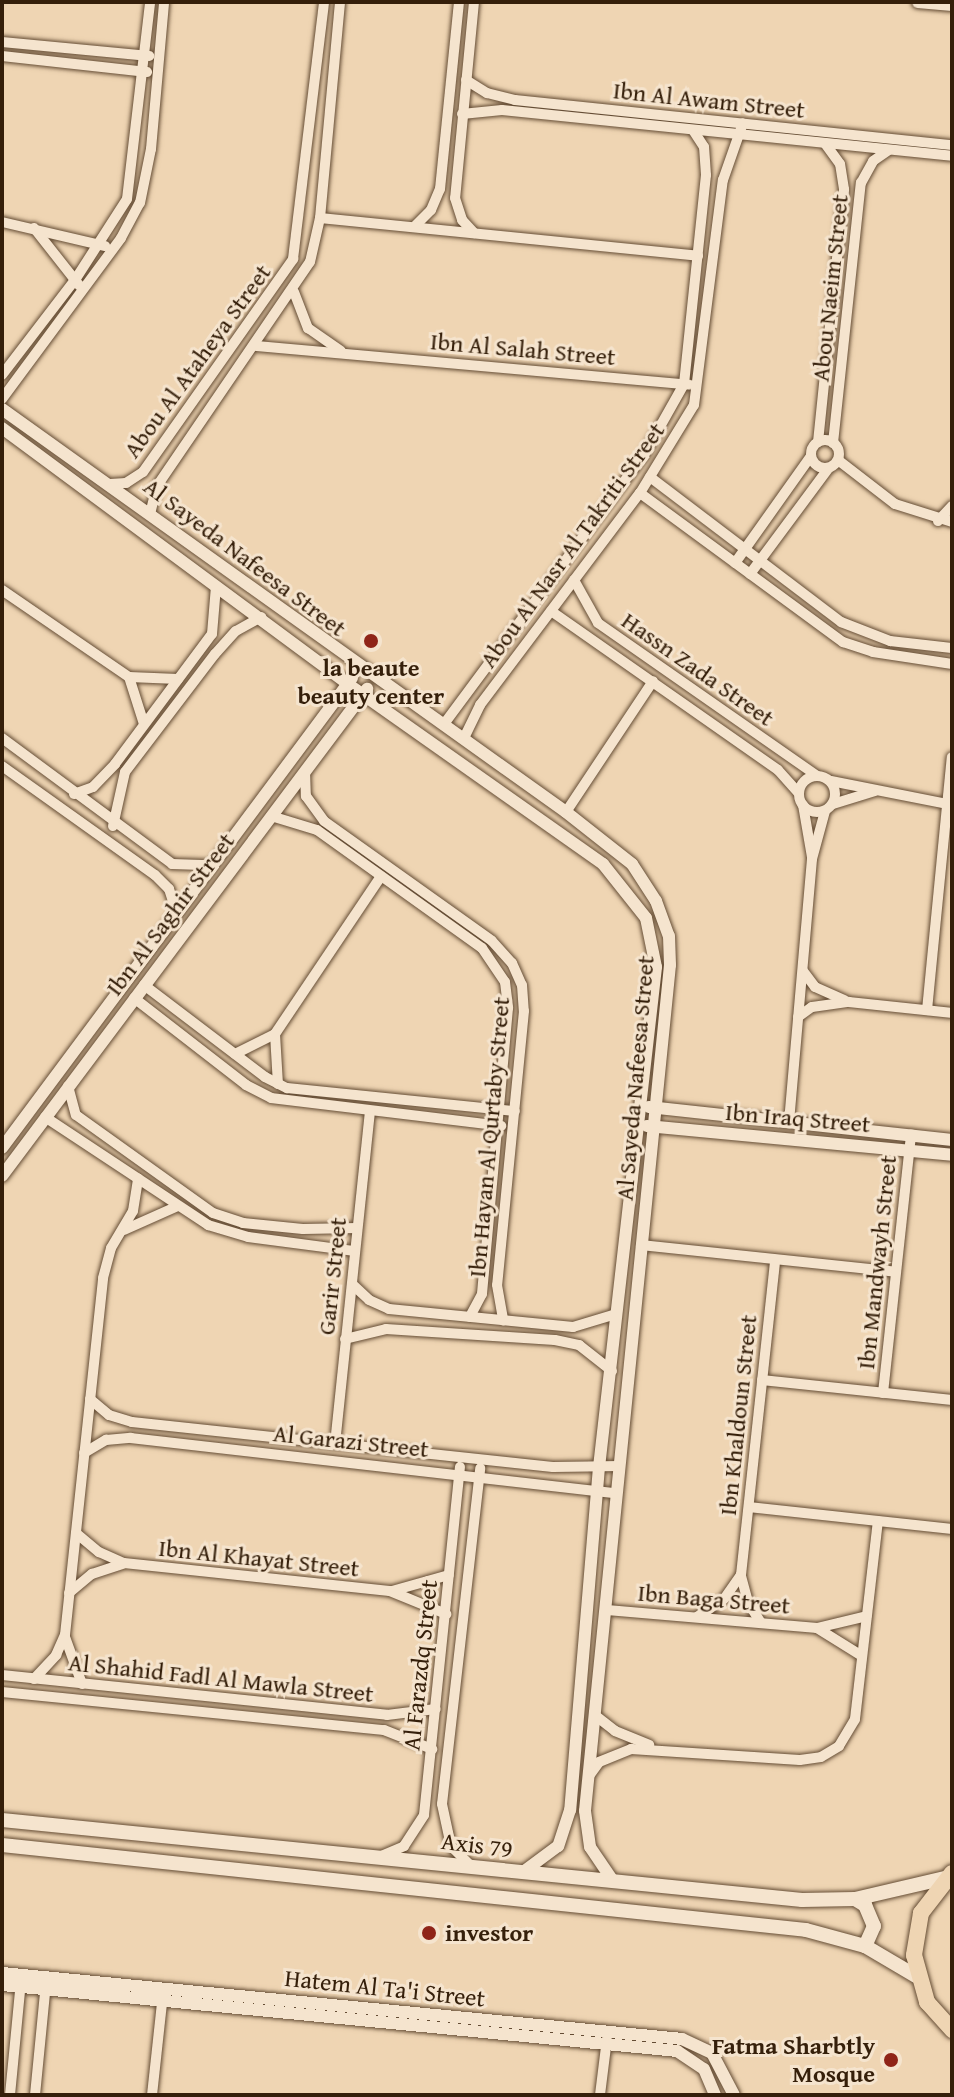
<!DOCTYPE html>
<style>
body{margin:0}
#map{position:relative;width:954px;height:2097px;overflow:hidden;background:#efd5b3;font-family:"Gentium Book Plus",serif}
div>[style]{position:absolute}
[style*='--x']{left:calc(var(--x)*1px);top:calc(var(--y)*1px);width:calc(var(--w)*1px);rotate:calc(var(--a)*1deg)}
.roads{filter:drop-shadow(0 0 2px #644c34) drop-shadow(0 0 2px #644c34)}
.minor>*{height:10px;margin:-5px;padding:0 5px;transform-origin:5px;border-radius:5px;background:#f5e4ce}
.minor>.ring{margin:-5px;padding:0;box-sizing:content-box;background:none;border:10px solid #f5e4ce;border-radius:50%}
.tertiary>*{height:12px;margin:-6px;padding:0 6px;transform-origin:6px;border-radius:6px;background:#f5e4ce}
.secondary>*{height:14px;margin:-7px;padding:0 7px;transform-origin:7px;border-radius:7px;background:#f5e4ce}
.primary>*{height:16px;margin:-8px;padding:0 8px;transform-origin:8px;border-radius:8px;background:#efd5b3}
.dots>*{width:22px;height:22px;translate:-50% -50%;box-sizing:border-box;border:4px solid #f5e4ce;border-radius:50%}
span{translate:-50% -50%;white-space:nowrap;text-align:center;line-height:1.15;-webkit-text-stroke:6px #f5e4ce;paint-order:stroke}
.street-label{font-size:24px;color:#351f0a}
.poi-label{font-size:24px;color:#351f0a;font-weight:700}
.left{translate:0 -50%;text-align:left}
.right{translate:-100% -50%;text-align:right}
.frame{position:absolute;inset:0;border:4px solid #351f0a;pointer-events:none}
</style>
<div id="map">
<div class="roads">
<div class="minor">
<div style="--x:474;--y:2;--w:197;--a:95.5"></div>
<div style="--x:455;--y:198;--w:23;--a:72"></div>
<div style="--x:462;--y:220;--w:18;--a:47"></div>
<div style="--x:2;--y:42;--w:148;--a:5.4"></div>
<div style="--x:2;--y:56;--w:146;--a:6.3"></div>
<div style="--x:466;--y:80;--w:25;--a:32"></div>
<div style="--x:487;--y:93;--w:29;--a:14"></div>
<div style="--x:515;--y:100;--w:439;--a:5.9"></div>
<div style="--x:462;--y:114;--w:40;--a:-5.7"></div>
<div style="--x:502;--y:110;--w:452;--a:5.8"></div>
<div style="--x:320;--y:218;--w:380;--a:5.7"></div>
<div style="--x:2;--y:222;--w:106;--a:13.1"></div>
<div style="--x:414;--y:227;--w:24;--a:-45"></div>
<div style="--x:431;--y:210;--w:23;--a:-67"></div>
<div style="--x:440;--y:189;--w:188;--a:-84.2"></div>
<div style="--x:34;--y:228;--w:73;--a:51.7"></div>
<div style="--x:294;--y:292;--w:39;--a:69"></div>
<div style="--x:308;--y:328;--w:40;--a:34.9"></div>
<div style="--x:256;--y:346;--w:435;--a:5.1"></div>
<div style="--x:2;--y:375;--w:120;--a:-52.5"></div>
<div style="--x:75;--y:280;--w:96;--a:-57.3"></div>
<div style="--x:127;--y:199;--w:198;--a:-83.3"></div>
<div style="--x:2;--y:399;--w:200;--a:-53.5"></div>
<div style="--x:121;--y:238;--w:40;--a:-62"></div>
<div style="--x:140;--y:203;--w:55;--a:-78.5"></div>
<div style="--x:151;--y:149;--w:148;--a:-84.9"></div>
<div class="ring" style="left:811px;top:440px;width:18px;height:18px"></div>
<div style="--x:818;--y:442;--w:254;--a:-84.1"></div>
<div style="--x:844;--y:189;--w:25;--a:-99"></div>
<div style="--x:840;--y:164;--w:26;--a:-126"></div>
<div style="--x:833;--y:443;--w:262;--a:-83.9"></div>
<div style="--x:861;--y:183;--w:25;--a:-61"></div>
<div style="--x:873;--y:161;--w:19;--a:-35"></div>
<div style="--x:838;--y:460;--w:72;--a:37.7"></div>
<div style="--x:895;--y:504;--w:60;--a:17.5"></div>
<div style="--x:650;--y:477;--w:240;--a:37.2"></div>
<div style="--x:841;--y:622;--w:53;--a:21.2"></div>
<div style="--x:890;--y:641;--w:62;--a:6.4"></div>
<div style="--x:110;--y:484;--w:16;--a:-4"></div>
<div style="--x:126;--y:483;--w:20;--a:-33"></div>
<div style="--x:143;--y:472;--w:261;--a:-54.8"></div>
<div style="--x:293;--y:259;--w:259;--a:-83.1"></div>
<div style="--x:640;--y:493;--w:252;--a:36.3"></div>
<div style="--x:843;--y:642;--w:32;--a:18"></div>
<div style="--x:873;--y:652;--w:80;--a:8.6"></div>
<div style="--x:150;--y:514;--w:29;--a:-76"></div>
<div style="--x:157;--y:486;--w:271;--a:-55.7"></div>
<div style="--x:310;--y:262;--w:45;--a:-77.2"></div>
<div style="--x:320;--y:218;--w:217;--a:-84.7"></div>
<div style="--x:938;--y:521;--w:21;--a:-47"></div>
<div style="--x:735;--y:563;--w:131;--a:-54.6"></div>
<div style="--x:750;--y:574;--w:131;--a:-53.4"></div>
<div style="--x:574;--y:580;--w:49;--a:60.8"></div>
<div style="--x:598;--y:623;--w:267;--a:34.9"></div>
<div style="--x:2;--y:590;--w:154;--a:34.4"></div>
<div style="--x:129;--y:677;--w:49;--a:2.3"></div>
<div style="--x:551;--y:611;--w:277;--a:35"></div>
<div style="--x:778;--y:770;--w:31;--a:48"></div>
<div style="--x:129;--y:677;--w:49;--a:72.3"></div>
<div style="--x:444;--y:724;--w:335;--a:-53.4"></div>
<div style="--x:644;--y:455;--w:81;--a:-60.6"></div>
<div style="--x:684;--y:384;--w:210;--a:-84"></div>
<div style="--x:706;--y:175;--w:28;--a:-94"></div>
<div style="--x:704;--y:147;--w:20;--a:-123"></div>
<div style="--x:2;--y:738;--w:212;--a:36.5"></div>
<div style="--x:172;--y:864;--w:38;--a:2"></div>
<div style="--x:464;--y:738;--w:37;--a:-64"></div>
<div style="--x:480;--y:705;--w:266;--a:-53"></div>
<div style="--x:640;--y:493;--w:103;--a:-58.5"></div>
<div style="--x:694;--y:405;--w:227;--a:-82.7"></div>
<div style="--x:723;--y:180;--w:60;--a:-70.7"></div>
<div style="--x:2;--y:766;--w:188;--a:35.5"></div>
<div style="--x:155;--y:875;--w:20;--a:45"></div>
<div style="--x:169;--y:889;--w:22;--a:72"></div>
<div style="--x:305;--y:771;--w:25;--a:88"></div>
<div style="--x:306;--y:796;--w:31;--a:54"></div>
<div style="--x:324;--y:821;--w:206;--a:35.5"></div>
<div style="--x:492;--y:941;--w:30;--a:48"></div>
<div style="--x:512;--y:963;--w:24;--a:66"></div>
<div style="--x:522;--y:985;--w:26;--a:86"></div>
<div style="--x:524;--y:1011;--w:275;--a:95.6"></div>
<div style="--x:497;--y:1285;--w:36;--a:80"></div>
<div class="ring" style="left:799px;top:776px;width:26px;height:26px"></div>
<div style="--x:831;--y:781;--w:118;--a:11.2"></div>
<div style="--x:74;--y:794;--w:20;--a:-20"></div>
<div style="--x:93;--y:787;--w:32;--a:-46"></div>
<div style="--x:115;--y:764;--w:162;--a:-53.3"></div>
<div style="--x:212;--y:634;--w:48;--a:-85.2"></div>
<div style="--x:833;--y:804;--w:44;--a:-17.2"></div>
<div style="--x:803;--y:805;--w:53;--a:80.2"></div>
<div style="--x:566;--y:812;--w:157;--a:-56.4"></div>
<div style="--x:271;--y:816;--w:48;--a:16.9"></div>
<div style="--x:317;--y:830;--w:203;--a:35.6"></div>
<div style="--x:482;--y:948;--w:41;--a:55.9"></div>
<div style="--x:505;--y:982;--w:26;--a:83"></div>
<div style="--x:508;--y:1008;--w:287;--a:95.2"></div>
<div style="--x:482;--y:1294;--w:26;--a:118"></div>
<div style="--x:113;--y:826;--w:55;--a:-77.5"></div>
<div style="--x:125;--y:772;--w:148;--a:-52.7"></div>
<div style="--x:215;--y:654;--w:31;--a:-48"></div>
<div style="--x:236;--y:631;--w:29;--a:-29"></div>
<div style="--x:803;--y:971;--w:20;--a:53"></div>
<div style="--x:815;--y:987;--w:32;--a:24"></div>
<div style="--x:144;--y:985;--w:152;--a:37.2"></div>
<div style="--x:265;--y:1077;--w:25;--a:27"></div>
<div style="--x:287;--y:1088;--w:229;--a:5.8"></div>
<div style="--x:134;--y:998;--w:142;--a:37.8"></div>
<div style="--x:246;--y:1085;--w:28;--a:27"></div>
<div style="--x:271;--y:1098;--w:232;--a:6.9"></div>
<div style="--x:927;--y:1010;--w:254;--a:-84.4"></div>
<div style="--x:798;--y:1017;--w:17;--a:-36"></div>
<div style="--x:812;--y:1007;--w:37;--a:-8"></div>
<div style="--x:849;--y:1002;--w:104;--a:6.1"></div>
<div style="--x:275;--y:1034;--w:50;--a:86.6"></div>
<div style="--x:235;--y:1054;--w:45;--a:-26.6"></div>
<div style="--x:275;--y:1034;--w:190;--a:-56.1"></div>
<div style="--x:68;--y:1086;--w:30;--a:75"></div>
<div style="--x:76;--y:1115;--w:168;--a:35.6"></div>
<div style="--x:213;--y:1213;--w:32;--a:18"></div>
<div style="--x:243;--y:1223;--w:60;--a:5.7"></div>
<div style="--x:303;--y:1229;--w:54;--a:-1.1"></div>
<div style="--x:45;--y:1117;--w:196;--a:33.5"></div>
<div style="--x:208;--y:1225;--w:42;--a:16.7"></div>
<div style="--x:248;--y:1237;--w:108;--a:7.5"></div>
<div style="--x:789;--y:1122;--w:264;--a:-85"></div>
<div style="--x:812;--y:859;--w:50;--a:-74.8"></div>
<div style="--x:124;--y:1230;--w:59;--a:-24"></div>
<div style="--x:641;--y:1245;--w:256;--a:6"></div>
<div style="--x:352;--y:1284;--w:23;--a:43"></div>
<div style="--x:369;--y:1300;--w:22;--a:24"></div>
<div style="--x:389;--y:1309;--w:185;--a:5.6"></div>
<div style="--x:573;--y:1327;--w:45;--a:-16.8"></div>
<div style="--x:345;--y:1339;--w:42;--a:-13.7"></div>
<div style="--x:386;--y:1329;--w:169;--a:3.7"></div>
<div style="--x:555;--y:1340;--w:25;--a:12"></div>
<div style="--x:579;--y:1345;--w:42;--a:38.2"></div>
<div style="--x:762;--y:1380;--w:191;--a:6"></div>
<div style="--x:883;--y:1393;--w:260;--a:-83.8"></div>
<div style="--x:90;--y:1399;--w:25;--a:40"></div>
<div style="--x:109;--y:1415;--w:24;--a:17"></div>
<div style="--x:132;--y:1422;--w:423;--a:6.1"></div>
<div style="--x:553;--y:1467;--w:66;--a:-0.9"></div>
<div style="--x:335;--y:1444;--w:334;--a:-84"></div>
<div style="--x:84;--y:1453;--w:26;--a:-31"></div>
<div style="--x:106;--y:1440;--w:25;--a:-5"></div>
<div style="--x:131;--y:1438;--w:489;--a:6.5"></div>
<div style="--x:749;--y:1507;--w:204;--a:6.2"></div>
<div style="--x:76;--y:1533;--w:30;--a:40"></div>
<div style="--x:99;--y:1552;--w:27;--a:24"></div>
<div style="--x:124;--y:1563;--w:267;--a:6"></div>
<div style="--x:390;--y:1591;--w:61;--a:22.3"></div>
<div style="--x:392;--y:1591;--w:59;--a:-15.7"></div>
<div style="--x:69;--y:1593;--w:30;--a:-40"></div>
<div style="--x:92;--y:1574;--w:32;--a:-18"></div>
<div style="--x:607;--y:1610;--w:211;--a:4.9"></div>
<div style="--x:817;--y:1628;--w:51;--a:-13.5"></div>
<div style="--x:697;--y:1617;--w:32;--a:-34"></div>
<div style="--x:724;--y:1599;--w:29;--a:-55"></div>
<div style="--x:761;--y:1623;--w:25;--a:-122"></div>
<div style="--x:748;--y:1602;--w:28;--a:-105"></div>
<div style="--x:741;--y:1575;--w:317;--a:-83.8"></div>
<div style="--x:817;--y:1628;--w:53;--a:31.9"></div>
<div style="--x:65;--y:1637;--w:50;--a:70.1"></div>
<div style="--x:2;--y:1675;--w:387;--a:5.9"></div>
<div style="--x:387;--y:1715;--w:49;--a:-7"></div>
<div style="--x:34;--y:1679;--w:33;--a:-47"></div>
<div style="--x:56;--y:1655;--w:22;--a:-66"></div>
<div style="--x:65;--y:1635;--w:359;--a:-83.9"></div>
<div style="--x:103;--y:1278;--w:31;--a:-75"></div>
<div style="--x:111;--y:1248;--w:43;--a:-59.3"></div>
<div style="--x:133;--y:1211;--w:33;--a:-81"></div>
<div style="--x:2;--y:1692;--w:384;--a:5.7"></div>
<div style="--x:384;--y:1730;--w:52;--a:21.6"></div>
<div style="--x:596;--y:1716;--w:24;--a:38"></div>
<div style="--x:615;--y:1731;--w:37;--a:22"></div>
<div style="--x:589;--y:1776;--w:17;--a:-54"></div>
<div style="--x:599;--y:1762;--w:35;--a:-22"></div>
<div style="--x:631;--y:1749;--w:169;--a:3.7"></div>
<div style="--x:800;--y:1760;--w:21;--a:-8"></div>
<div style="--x:821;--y:1757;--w:21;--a:-31"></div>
<div style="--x:839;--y:1746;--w:31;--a:-59"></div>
<div style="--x:855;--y:1719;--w:199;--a:-83.4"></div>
<div style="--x:381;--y:1856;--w:25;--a:-23"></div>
<div style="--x:404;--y:1846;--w:37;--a:-57"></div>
<div style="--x:424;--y:1815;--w:350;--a:-84.1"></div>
<div style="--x:471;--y:1866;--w:28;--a:-135"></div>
<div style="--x:451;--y:1846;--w:43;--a:-102.1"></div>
<div style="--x:442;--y:1804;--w:338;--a:-83.5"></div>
<div style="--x:10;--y:2095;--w:116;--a:-84.5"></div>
<div style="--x:35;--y:2095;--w:114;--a:-84.4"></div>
<div style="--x:152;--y:2095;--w:102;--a:-83.8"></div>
<div style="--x:600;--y:2095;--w:56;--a:-82.9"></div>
</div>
<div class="tertiary">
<div style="--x:918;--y:2;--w:34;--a:5"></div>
<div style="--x:2;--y:409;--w:693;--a:35.55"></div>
<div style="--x:566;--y:812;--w:84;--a:38.2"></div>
<div style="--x:632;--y:864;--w:44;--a:57"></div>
<div style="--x:656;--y:901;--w:37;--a:70"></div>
<div style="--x:669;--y:936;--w:29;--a:88"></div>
<div style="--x:670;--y:965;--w:850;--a:95.74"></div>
<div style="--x:585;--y:1811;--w:36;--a:82"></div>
<div style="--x:590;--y:1847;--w:41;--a:55.9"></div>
<div style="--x:2;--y:428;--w:430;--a:36.5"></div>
<div style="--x:348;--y:684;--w:312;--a:35.2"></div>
<div style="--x:603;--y:864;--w:69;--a:51.5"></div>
<div style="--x:646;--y:918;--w:50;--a:78.5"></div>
<div style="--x:656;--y:967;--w:503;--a:96.5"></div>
<div style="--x:599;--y:1467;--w:344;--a:94.8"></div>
<div style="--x:570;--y:1810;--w:38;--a:108"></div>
<div style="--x:558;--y:1846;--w:44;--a:143.4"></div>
<div style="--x:649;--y:1107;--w:305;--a:6.2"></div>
<div style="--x:647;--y:1126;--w:306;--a:5.4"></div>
<div style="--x:2;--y:1148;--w:586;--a:-53.33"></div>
<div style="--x:2;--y:1176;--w:609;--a:-53.15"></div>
<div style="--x:2;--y:1973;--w:683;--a:5.54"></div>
<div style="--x:682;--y:2039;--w:33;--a:25"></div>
<div style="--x:712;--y:2053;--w:47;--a:62.4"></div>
<div style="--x:2;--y:1985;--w:678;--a:5.58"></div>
<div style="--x:677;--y:2051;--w:32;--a:34"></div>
<div style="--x:704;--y:2069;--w:28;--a:67"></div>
</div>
<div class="secondary">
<div style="--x:2;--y:1820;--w:804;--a:5.71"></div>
<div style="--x:802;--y:1900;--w:53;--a:-1.1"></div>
<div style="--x:855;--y:1899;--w:92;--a:-13.1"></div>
<div style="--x:2;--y:1845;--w:808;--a:6.03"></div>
<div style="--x:806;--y:1930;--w:61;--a:15.2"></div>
<div style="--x:865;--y:1946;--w:59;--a:30.5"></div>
<div style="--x:855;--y:1899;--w:12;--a:31"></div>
<div style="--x:865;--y:1905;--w:23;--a:67"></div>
<div style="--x:874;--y:1926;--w:22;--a:114"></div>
</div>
<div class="primary">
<div style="--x:952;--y:1873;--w:51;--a:127.8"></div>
<div style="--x:921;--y:1913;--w:43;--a:99.5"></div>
<div style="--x:914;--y:1955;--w:49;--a:74.5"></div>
<div style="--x:927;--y:2002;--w:38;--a:48"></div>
</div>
</div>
<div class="dots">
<div style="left:371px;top:641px;background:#8f2418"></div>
<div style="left:429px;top:1933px;background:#8f2418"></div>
<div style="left:891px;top:2060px;background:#8f2418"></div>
</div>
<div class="street-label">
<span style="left:709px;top:100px;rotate:6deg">Ibn Al Awam Street</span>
<span style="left:830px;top:288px;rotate:-84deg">Abou Naeim Street</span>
<span style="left:523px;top:349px;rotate:5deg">Ibn Al Salah Street</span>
<span style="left:197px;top:361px;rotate:-54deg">Abou Al Ataheya Street</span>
<span style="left:572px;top:545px;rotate:-54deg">Abou Al Nasr Al Takriti Street</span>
<span style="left:245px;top:557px;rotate:37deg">Al Sayeda Nafeesa Street</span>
<span style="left:698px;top:669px;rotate:35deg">Hassn Zada Street</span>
<span style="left:170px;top:914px;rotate:-53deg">Ibn Al Saghir Street</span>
<span style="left:635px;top:1078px;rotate:-85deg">Al Sayeda Nafeesa Street</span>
<span style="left:798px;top:1118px;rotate:5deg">Ibn Iraq Street</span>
<span style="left:489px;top:1137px;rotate:-85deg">Ibn Hayan Al Qurtaby Street</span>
<span style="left:877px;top:1262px;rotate:-84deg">Ibn Mandwayh Street</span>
<span style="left:332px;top:1276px;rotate:-84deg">Garir Street</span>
<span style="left:738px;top:1415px;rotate:-84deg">Ibn Khaldoun Street</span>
<span style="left:351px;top:1441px;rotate:6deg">Al Garazi Street</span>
<span style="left:259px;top:1558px;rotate:6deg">Ibn Al Khayat Street</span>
<span style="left:714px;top:1599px;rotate:5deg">Ibn Baga Street</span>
<span style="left:420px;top:1665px;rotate:-84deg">Al Farazdq Street</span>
<span style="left:221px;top:1678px;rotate:6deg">Al Shahid Fadl Al Mawla Street</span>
<span style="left:477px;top:1845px;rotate:7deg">Axis 79</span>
<span style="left:385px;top:1988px;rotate:6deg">Hatem Al Ta'i Street</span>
</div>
<div class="poi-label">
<span style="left:371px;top:682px">la beaute<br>beauty center</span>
<span class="left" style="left:445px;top:1933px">investor</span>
<span class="right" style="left:875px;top:2060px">Fatma Sharbtly<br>Mosque</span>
</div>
<div class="frame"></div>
</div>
